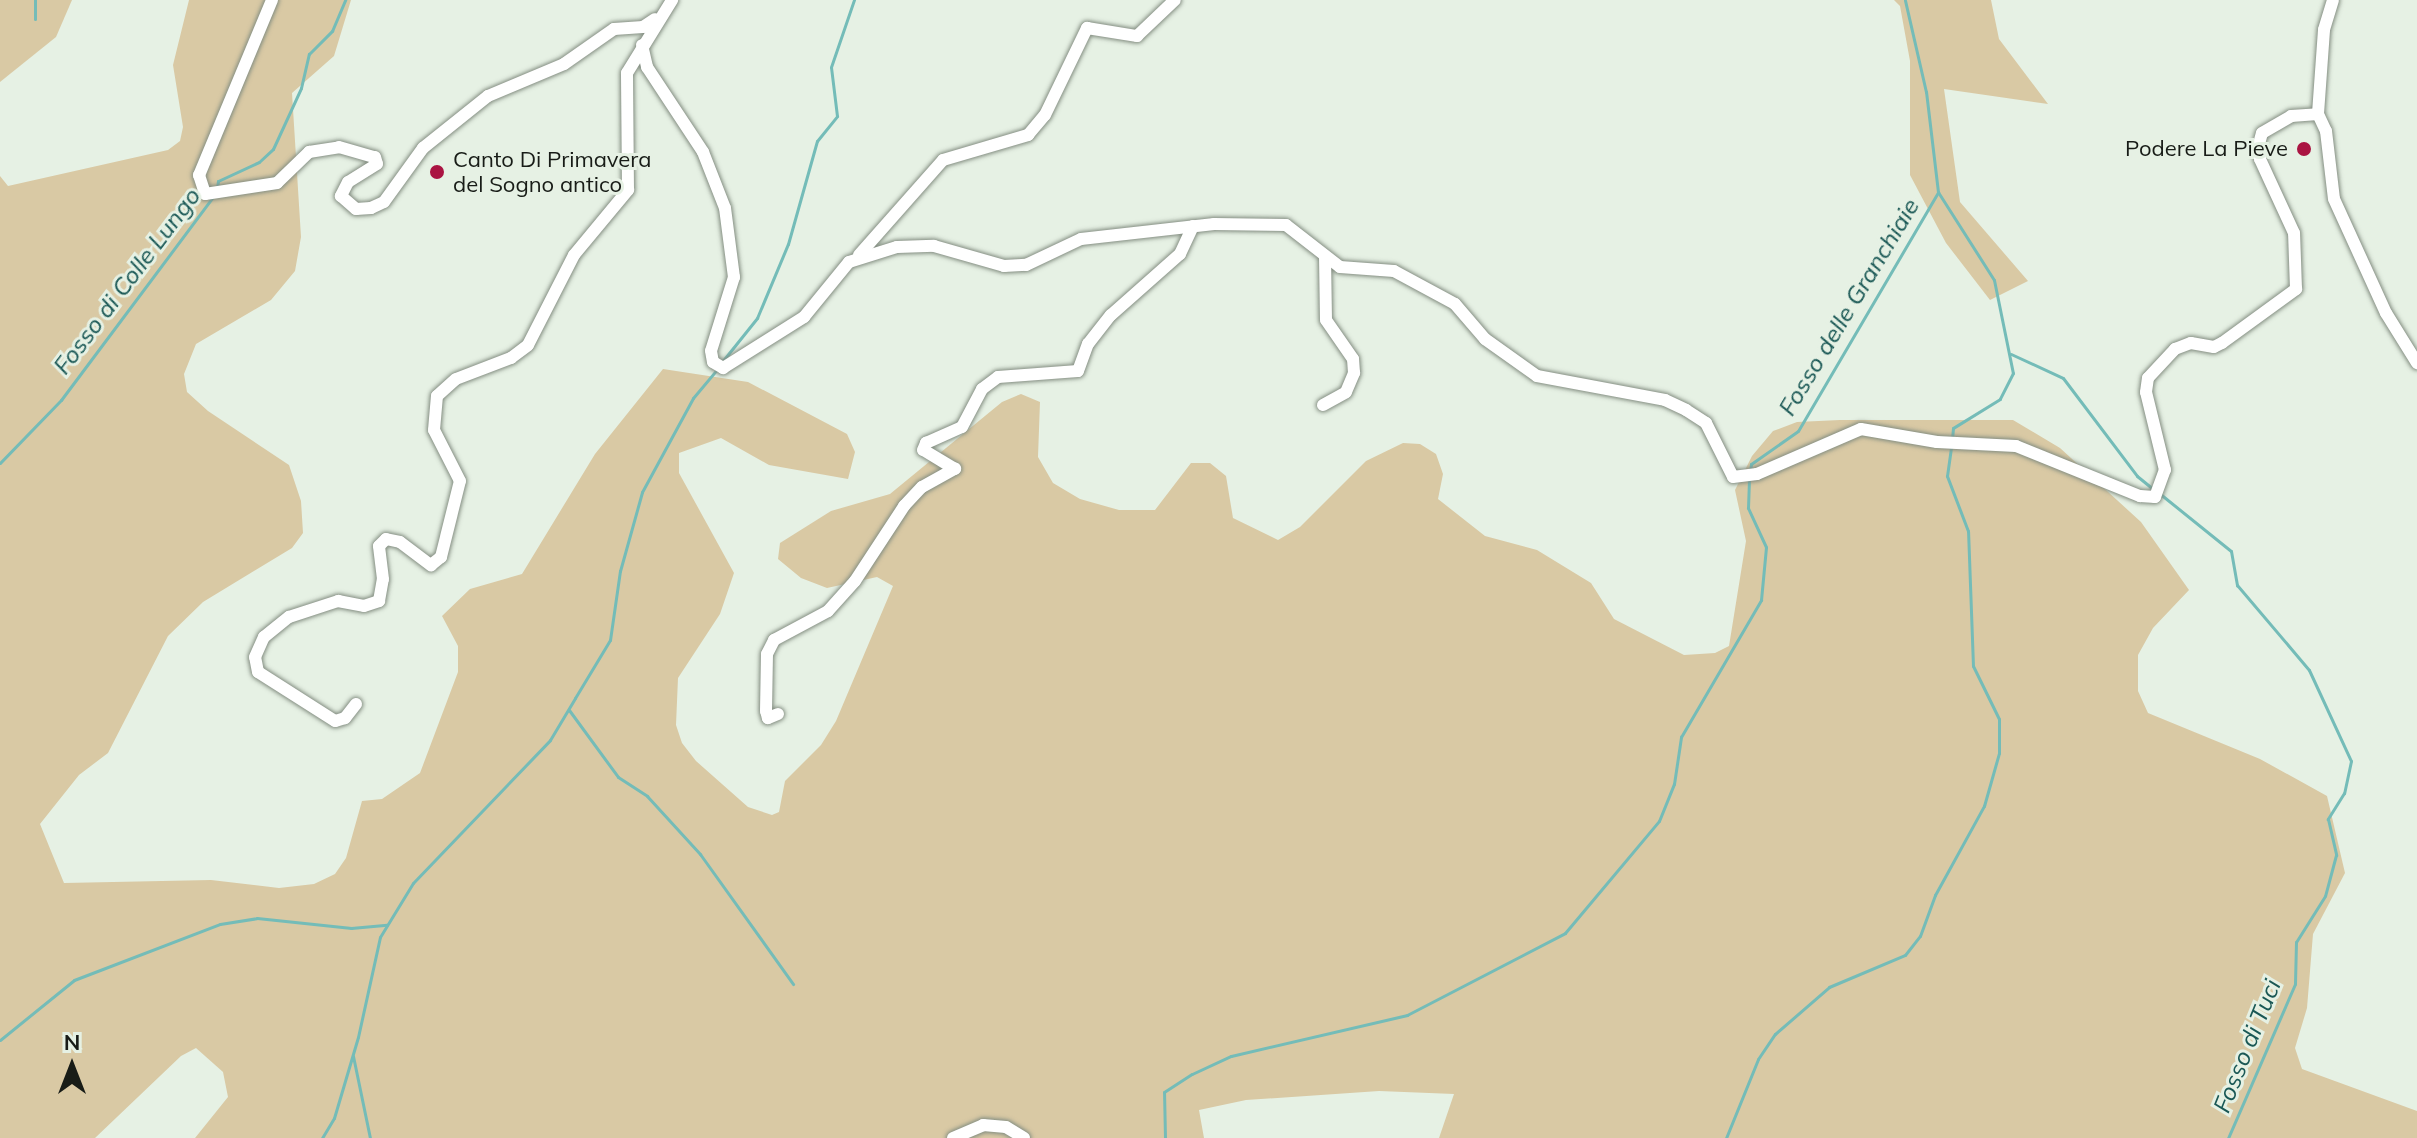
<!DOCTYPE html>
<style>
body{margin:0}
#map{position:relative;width:2417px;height:1138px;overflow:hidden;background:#e6f1e4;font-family:Mulish,sans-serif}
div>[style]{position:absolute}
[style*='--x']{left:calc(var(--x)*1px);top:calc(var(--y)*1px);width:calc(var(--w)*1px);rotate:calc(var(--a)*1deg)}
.green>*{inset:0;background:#d9c9a4}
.stream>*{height:3px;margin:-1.5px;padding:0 1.5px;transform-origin:1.5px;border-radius:1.5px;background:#74bcb8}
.roads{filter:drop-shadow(0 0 2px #848e82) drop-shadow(0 0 2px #848e82)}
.street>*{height:12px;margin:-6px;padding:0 6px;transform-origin:6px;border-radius:6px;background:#fff}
.dots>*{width:22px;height:22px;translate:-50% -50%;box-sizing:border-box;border:4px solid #e6f1e4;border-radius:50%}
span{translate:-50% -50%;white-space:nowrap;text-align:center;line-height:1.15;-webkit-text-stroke:6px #e6f1e4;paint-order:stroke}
.poi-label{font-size:22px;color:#181c17}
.right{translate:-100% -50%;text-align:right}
.left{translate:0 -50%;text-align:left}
.water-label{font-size:24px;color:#1a5855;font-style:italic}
.north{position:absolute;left:32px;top:1026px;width:80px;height:80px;-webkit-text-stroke:6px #e6f1e4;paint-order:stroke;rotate:0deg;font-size:22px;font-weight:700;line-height:32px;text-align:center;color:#181c17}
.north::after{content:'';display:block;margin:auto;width:28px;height:36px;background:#181c17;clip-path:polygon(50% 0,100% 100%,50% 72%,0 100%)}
</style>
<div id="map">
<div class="green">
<div style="clip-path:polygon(0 0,72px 0,56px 37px,0 82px)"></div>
<div style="clip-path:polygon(189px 0,351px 0,334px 56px,292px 93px,301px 237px,295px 271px,271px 300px,196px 344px,184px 374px,187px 392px,208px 411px,289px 465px,301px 501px,303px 533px,292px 548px,203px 602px,168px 636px,108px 753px,79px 775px,40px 824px,64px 883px,211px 880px,279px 888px,314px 884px,335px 874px,346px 858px,362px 801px,382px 799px,420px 773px,458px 672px,458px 646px,442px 616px,470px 589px,522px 574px,595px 454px,663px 369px,748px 382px,847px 434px,855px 452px,848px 479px,769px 465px,721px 438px,679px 453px,679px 473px,734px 573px,720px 614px,678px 678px,676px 725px,682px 743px,696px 761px,748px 807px,772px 815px,779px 812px,785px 781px,821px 745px,836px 721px,893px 586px,877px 577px,827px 588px,801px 578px,778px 559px,780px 543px,831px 511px,890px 494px,1002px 402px,1021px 394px,1040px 402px,1038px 457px,1053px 483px,1080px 499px,1119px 510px,1155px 510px,1191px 463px,1210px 463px,1226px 476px,1233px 518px,1278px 540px,1300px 527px,1366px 461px,1403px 443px,1420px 444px,1436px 454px,1443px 474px,1438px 499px,1485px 536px,1537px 550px,1591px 583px,1614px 619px,1684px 655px,1715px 653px,1729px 646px,1746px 541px,1735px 490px,1752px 456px,1773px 431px,1797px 422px,1840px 420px,2013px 420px,2060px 448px,2141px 522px,2189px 590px,2153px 628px,2138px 655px,2138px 691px,2148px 713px,2260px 759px,2327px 796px,2345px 873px,2313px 934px,2307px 1008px,2295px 1048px,2302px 1069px,2417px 1111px,2417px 1138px,1439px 1138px,1454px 1094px,1379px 1091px,1246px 1100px,1199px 1110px,1204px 1138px,195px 1138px,228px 1097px,223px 1072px,196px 1048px,181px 1056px,95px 1138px,0 1138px,0 176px,8px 186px,168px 150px,180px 141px,183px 127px,173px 65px)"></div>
<div style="clip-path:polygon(1894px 0,1991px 0,1999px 39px,2048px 104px,1944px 89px,1960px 202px,2028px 281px,1990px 300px,1946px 243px,1910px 175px,1910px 61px,1900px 6px)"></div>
</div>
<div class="stream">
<div style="--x:35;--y:0;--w:19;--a:90"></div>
<div style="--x:217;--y:188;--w:7;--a:-82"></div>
<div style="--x:218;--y:181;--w:45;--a:-24.9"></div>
<div style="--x:259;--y:162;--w:19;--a:-43"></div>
<div style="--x:273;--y:149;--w:67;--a:-65.3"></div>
<div style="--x:301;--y:88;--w:35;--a:-77"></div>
<div style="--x:309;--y:54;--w:33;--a:-45"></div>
<div style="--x:332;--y:31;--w:34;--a:-67"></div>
<div style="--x:1938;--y:192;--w:104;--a:57.5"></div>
<div style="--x:1994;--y:280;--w:95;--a:78.5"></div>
<div style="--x:2013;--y:373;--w:29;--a:117"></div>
<div style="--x:2000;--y:399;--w:55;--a:148.3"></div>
<div style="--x:1953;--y:428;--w:11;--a:95"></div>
<div style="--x:2011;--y:354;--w:57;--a:24.8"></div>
<div style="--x:2063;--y:378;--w:123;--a:52.9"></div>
<div style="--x:2137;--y:476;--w:21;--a:39"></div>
<div style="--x:721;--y:363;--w:58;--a:-51.3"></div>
<div style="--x:757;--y:318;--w:80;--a:-67.3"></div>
<div style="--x:788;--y:244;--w:107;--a:-74.3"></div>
<div style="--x:817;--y:141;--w:32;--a:-51"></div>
<div style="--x:837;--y:116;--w:49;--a:-97"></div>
<div style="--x:831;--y:67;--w:71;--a:-71.1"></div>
<div style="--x:0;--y:463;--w:88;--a:-45.9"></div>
<div style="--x:61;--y:400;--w:252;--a:-53.2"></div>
<div style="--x:1750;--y:472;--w:8;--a:-83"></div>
<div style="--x:1751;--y:464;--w:57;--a:-35.1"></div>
<div style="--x:1798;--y:431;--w:277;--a:-59.6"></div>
<div style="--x:1938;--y:192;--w:101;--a:-96.8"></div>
<div style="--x:1926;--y:92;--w:94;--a:-102.9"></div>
<div style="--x:2159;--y:493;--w:92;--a:38.9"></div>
<div style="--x:2231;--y:551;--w:35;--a:80"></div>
<div style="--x:2237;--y:585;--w:111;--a:49.7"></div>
<div style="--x:2309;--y:670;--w:100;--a:65.2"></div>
<div style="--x:2351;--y:761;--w:33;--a:102"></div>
<div style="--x:2344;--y:793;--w:31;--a:122"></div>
<div style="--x:2328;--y:819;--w:37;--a:77"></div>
<div style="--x:2336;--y:855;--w:42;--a:105"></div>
<div style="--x:2325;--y:896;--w:54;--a:122.2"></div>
<div style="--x:2296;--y:942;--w:42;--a:91.4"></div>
<div style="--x:2295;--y:984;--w:168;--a:113.5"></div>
<div style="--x:569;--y:710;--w:83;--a:53.8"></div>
<div style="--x:618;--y:777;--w:35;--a:33"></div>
<div style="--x:647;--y:796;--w:79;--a:47.6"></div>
<div style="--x:700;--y:854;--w:160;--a:54.4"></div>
<div style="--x:0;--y:1040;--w:95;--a:-39"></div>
<div style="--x:74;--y:980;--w:156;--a:-21"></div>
<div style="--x:220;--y:924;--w:37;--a:-9"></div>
<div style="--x:257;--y:918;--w:95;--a:6.1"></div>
<div style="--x:351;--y:928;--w:36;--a:-5"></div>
<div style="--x:353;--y:1056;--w:84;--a:78.3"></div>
<div style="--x:322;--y:1138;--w:23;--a:-59"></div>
<div style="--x:334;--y:1118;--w:84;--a:-73.5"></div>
<div style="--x:358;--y:1037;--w:102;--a:-77.6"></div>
<div style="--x:380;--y:937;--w:63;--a:-58.6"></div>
<div style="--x:413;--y:883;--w:198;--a:-46.2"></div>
<div style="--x:550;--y:740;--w:49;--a:-59.2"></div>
<div style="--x:575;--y:698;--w:68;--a:-58.9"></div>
<div style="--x:610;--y:640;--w:70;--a:-81.8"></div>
<div style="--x:620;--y:571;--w:82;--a:-74.4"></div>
<div style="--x:642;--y:492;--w:107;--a:-61.5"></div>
<div style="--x:693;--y:398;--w:38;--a:-50"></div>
<div style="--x:1165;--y:1138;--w:46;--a:-91.2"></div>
<div style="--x:1164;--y:1092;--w:33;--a:-33"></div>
<div style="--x:1192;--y:1074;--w:43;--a:-24.8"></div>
<div style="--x:1231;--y:1056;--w:181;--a:-13.1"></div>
<div style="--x:1407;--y:1015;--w:178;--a:-27.4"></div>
<div style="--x:1565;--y:933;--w:146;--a:-50"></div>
<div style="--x:1659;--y:821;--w:40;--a:-68"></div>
<div style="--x:1674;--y:784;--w:48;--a:-81.5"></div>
<div style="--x:1681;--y:737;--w:159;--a:-59.7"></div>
<div style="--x:1761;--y:600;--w:53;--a:-84.6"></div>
<div style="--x:1766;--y:547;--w:43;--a:-114.8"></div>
<div style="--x:1748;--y:508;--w:29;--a:-88"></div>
<div style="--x:1726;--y:1138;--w:85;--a:-67.9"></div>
<div style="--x:1758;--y:1059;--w:30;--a:-56"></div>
<div style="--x:1775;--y:1034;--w:72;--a:-41"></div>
<div style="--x:1829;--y:987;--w:82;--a:-22.8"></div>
<div style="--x:1905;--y:955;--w:24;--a:-52"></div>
<div style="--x:1920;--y:936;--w:44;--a:-69.9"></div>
<div style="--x:1935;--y:895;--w:102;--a:-61.2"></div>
<div style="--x:1984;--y:806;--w:55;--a:-74.2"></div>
<div style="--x:1999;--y:753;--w:34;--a:-90"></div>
<div style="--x:1999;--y:719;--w:59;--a:-116.1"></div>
<div style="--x:1973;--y:666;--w:135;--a:-92.1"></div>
<div style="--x:1968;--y:531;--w:59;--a:-110.9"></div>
<div style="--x:1947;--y:476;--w:30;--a:-82"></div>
</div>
<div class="roads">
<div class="street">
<div style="--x:272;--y:0;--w:190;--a:112.6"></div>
<div style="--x:199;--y:175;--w:20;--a:72"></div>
<div style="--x:205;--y:194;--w:73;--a:-8.7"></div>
<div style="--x:277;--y:183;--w:45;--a:-44.1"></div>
<div style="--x:309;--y:152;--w:30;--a:-9"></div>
<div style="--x:339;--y:147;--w:37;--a:16"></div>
<div style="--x:375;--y:157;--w:7;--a:74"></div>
<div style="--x:377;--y:164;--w:34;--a:148"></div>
<div style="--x:348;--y:182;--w:16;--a:117"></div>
<div style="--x:341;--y:196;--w:20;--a:41"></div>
<div style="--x:356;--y:209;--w:15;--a:-4"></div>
<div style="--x:371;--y:208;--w:14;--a:-25"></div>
<div style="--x:384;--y:202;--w:67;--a:-54.2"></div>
<div style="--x:423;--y:148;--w:83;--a:-38.7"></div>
<div style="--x:488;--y:96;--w:82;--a:-22.8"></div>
<div style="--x:564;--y:64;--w:61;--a:-35"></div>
<div style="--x:614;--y:29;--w:29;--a:-4"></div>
<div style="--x:643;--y:27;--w:14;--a:-34"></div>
<div style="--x:2333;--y:0;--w:31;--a:107"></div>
<div style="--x:2324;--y:30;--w:84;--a:94.1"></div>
<div style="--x:2318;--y:114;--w:19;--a:65"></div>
<div style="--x:2326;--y:131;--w:68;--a:83.3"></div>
<div style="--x:2334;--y:199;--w:125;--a:65.5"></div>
<div style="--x:2386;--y:313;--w:59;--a:58.2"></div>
<div style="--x:642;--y:45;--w:23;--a:77"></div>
<div style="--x:647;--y:67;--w:102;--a:56.6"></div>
<div style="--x:703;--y:152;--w:60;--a:68.6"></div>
<div style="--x:725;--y:208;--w:70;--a:82.6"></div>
<div style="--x:734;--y:277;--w:77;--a:107.3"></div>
<div style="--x:711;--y:351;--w:11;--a:80"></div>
<div style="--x:713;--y:362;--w:12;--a:31"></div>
<div style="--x:723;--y:368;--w:96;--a:-32.2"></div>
<div style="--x:804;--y:317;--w:71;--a:-50.7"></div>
<div style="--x:849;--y:262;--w:50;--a:-17.4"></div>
<div style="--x:897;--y:247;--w:37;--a:-2"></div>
<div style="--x:934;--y:246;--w:73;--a:15.9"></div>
<div style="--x:1004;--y:266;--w:22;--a:-3"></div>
<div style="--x:1026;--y:265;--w:61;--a:-25.3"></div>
<div style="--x:1081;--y:239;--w:134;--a:-6.4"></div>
<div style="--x:1214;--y:224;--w:72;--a:0.8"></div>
<div style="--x:1286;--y:225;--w:68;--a:37.9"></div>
<div style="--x:1340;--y:267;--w:54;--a:4.2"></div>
<div style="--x:1394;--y:271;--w:69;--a:28.4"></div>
<div style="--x:1455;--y:304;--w:46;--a:49.4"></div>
<div style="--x:1485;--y:339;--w:64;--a:35.4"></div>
<div style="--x:1537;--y:376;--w:130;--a:10.6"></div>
<div style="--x:1665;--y:400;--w:23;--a:25"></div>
<div style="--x:1686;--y:410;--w:24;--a:33"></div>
<div style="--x:1706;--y:423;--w:60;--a:63.4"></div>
<div style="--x:1733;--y:477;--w:24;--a:-7"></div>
<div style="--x:1757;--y:474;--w:113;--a:-23.4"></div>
<div style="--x:1861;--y:429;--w:77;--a:9.7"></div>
<div style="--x:1937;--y:442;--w:79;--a:2.9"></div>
<div style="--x:2016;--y:446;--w:134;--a:22"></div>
<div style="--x:2140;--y:496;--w:15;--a:4"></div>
<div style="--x:2155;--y:497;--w:29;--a:-70"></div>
<div style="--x:2165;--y:470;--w:80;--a:-103.7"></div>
<div style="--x:2146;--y:392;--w:14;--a:-82"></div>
<div style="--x:2148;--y:378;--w:40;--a:-47"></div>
<div style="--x:2175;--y:349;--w:17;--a:-21"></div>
<div style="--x:2191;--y:343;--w:23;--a:10"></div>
<div style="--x:2214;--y:347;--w:9;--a:-27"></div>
<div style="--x:2222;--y:343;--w:92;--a:-36.1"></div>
<div style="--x:2296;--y:289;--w:56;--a:-92"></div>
<div style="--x:2294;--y:233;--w:81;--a:-114.7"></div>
<div style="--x:2260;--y:159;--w:15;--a:-94"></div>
<div style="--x:2259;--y:144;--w:11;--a:-75"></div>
<div style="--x:2262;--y:133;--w:34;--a:-30"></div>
<div style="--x:2291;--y:116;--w:27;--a:-4"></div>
<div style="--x:859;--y:255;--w:127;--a:-48.5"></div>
<div style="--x:943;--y:160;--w:89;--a:-16.4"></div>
<div style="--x:1028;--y:135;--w:26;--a:-50"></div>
<div style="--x:1045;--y:115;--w:97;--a:-64.2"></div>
<div style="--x:1087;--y:28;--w:51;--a:9.1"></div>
<div style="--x:1137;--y:36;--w:52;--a:-43.5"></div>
<div style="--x:1323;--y:405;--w:26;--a:-29"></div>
<div style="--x:1346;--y:392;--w:21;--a:-67"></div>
<div style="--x:1354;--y:373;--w:14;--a:-94"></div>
<div style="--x:1353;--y:359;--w:47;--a:-124.7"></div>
<div style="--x:1326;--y:320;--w:62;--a:-90.9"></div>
<div style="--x:356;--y:704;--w:18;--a:128"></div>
<div style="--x:345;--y:718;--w:10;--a:163"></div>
<div style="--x:335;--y:721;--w:91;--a:-147.5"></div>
<div style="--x:258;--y:672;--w:15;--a:-101"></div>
<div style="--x:255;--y:657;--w:22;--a:-66"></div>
<div style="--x:264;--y:637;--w:32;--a:-39"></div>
<div style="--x:289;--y:617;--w:52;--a:-18.1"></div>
<div style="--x:338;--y:601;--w:26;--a:11"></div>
<div style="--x:364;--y:606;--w:16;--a:-18"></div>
<div style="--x:379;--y:601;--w:22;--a:-80"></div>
<div style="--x:383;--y:579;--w:33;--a:-97"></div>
<div style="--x:379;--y:546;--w:10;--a:-45"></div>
<div style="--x:386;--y:539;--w:14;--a:12"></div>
<div style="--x:400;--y:542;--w:39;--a:37"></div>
<div style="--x:431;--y:565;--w:13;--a:-39"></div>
<div style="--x:441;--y:557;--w:78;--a:-76"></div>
<div style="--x:460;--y:481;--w:57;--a:-117"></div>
<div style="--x:434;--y:430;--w:34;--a:-85"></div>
<div style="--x:437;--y:396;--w:25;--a:-42"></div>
<div style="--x:456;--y:379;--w:59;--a:-20.9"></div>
<div style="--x:511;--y:358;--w:21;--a:-37"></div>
<div style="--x:528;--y:345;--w:101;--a:-62.9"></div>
<div style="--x:574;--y:255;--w:85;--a:-50.3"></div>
<div style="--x:628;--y:190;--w:117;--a:-90.5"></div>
<div style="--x:627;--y:73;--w:86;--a:-58.3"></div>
<div style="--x:778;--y:714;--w:11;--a:158"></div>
<div style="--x:768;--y:718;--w:7;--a:-106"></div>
<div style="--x:766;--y:711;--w:57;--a:-89"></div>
<div style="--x:767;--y:654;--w:16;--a:-63"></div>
<div style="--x:774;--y:640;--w:61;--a:-28.2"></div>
<div style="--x:828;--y:611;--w:40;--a:-48"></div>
<div style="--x:855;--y:581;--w:90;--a:-56.8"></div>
<div style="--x:904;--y:506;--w:26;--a:-47"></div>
<div style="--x:922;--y:487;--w:38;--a:-29"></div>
<div style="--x:955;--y:469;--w:37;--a:-149"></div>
<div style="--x:923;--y:450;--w:8;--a:-67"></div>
<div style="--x:926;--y:443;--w:39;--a:-24"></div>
<div style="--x:962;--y:427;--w:43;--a:-62.2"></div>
<div style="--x:982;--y:389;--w:20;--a:-37"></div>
<div style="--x:998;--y:377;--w:80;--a:-4.3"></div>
<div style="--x:1078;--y:371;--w:29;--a:-70"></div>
<div style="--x:1088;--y:344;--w:37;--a:-52"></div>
<div style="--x:1111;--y:315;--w:92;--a:-41.5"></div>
<div style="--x:1180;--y:254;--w:31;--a:-65"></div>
<div style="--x:953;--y:1138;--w:33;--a:-23"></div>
<div style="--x:983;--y:1125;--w:23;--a:5"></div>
<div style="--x:1006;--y:1127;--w:21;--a:31"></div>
</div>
</div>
<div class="dots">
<div style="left:2304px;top:149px;background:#aa1442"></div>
<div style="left:437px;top:172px;background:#aa1442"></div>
</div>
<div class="poi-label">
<span class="right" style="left:2288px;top:149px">Podere La Pieve</span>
<span class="left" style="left:453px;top:172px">Canto Di Primavera<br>del Sogno antico</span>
</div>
<div class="water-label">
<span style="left:127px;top:281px;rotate:-53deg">Fosso di Colle Lungo</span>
<span style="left:1849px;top:307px;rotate:-59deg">Fosso delle Granchiaie</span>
<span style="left:2247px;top:1046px;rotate:-68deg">Fosso di Tuci</span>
</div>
<div class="north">N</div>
</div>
